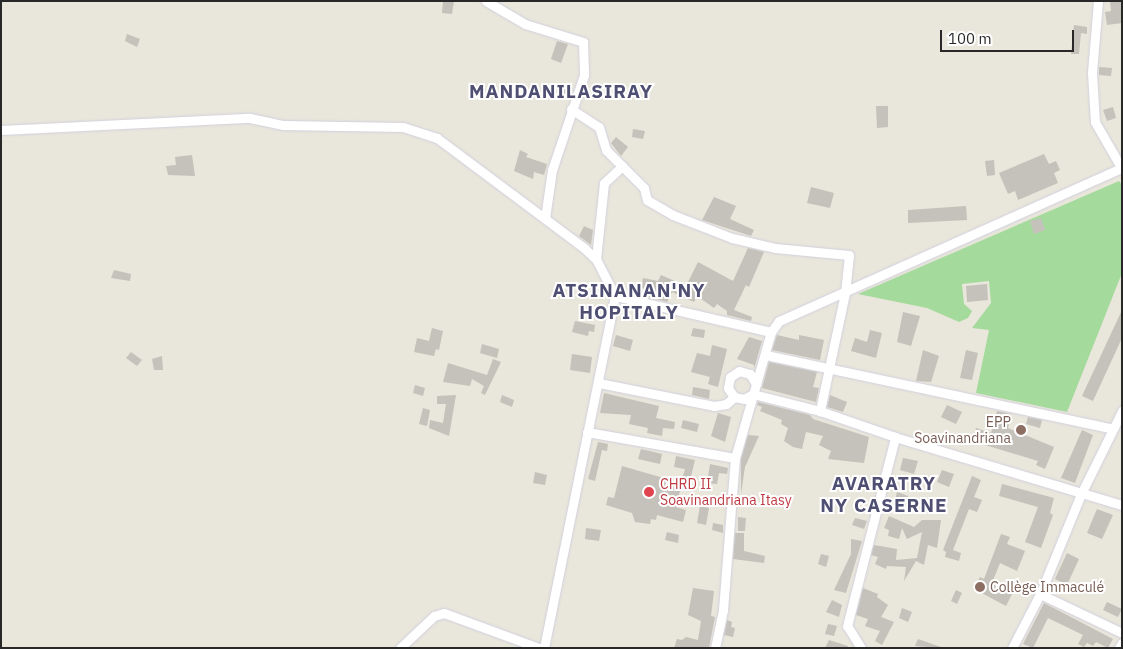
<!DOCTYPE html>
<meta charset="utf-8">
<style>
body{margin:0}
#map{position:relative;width:1123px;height:649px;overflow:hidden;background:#e9e6db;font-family:"IBM Plex Sans",sans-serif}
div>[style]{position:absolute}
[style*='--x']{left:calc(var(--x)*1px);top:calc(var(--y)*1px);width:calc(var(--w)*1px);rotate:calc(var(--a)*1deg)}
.green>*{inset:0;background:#a5da9d}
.building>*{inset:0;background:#c4c2ba}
.roads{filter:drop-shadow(0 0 1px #d1d0df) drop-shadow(0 0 1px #d1d0df)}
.minor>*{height:9px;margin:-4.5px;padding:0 4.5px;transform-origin:4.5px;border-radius:4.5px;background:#fff}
.dots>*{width:14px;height:14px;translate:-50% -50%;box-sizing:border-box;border:2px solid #fff;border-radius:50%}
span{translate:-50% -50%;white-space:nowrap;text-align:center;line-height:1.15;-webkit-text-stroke:4px #fff;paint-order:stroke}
.education-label{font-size:14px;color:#785e54}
.right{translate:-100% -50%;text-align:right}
.left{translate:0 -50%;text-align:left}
.health-label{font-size:14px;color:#be3a42}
.district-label{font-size:19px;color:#4f4e73;font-weight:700;letter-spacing:1px}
.frame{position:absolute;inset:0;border:2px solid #282828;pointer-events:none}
.scale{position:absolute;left:940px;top:30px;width:134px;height:22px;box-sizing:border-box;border:2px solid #282828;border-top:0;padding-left:6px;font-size:15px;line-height:18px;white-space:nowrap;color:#282828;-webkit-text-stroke:4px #fff;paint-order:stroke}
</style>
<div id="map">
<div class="green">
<div style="clip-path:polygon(1119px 181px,1122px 185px,1122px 273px,1067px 412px,976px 393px,989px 330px,972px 328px,991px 303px,989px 281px,962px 284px,964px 304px,972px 311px,968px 318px,959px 322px,927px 308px,858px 294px)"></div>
</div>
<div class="building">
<div style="clip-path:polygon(443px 1px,454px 1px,452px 14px,442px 13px)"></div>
<div style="clip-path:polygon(1110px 1px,1122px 1px,1122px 23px,1107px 25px,1105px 12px,1111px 11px)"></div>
<div style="clip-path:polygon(1074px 25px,1087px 27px,1087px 34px,1081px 33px,1079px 54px,1071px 54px)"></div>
<div style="clip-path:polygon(127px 34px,140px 39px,137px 47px,125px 41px)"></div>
<div style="clip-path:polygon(557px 41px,568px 44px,561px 63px,551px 59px)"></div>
<div style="clip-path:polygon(1099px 67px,1112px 68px,1111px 76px,1099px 75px)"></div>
<div style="clip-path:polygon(560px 83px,570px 88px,567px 95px,556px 89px)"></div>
<div style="clip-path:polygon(876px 106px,888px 106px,888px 127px,877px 128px)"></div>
<div style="clip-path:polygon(1113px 107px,1116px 118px,1107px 121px,1103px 110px)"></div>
<div style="clip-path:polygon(633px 129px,645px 131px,643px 139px,632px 137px)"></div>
<div style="clip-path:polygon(616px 137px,628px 147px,621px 156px,611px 143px)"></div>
<div style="clip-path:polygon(520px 150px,528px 154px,526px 157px,547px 164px,544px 175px,534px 172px,533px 179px,514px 171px)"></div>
<div style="clip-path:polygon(1044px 154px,1049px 164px,1056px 161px,1060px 170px,1054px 173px,1058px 183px,1018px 200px,1015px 191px,1008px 194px,999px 173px)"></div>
<div style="clip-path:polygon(192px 155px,195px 176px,168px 175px,166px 166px,176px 165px,175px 157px)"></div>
<div style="clip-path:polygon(994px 160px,995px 175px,987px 176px,985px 161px)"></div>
<div style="clip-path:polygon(811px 187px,834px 193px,830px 208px,807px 203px)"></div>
<div style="clip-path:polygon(714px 197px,736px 206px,730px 219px,754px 230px,751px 236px,702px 220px)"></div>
<div style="clip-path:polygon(966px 206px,967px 220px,908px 223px,908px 210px)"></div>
<div style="clip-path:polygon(1041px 218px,1045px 230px,1034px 234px,1030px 221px)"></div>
<div style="clip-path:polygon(584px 226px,593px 230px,591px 245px,579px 236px)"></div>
<div style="clip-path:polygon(748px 248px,764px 252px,749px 287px,746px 285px,734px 310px,752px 317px,751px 321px,727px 315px,727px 311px,717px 304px,714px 308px,697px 296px,694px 302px,672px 292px,667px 302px,649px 297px,652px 290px,641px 288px,643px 278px,658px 281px,661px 275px,686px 286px,698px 262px,733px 281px)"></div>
<div style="clip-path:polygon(114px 270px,131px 274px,130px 281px,111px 278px)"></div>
<div style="clip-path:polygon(987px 284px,988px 300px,967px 302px,966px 286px)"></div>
<div style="clip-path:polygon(1122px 310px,1122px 338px,1093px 401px,1082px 396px)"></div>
<div style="clip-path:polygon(903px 312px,920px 316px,911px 346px,897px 342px)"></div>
<div style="clip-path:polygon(575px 321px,595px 325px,594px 332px,589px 331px,588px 336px,572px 332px)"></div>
<div style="clip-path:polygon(432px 328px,443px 331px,439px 350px,436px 349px,434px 356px,414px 352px,417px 338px,429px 341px)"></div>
<div style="clip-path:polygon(693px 328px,705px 330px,704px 338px,691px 336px)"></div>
<div style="clip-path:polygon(870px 330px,882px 333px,876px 358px,851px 351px,855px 338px,867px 342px)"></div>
<div style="clip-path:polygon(616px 335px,633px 340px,630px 351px,613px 346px)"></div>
<div style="clip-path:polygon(777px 335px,799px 340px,799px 335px,824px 340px,820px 360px,772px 350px)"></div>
<div style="clip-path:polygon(749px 337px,762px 341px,754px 369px,754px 365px,737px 359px)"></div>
<div style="clip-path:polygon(482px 344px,499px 349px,497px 358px,480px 353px)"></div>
<div style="clip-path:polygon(712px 345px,727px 349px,718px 387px,708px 384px,710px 377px,691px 372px,697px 353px,710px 356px)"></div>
<div style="clip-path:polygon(923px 350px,939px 356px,931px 382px,916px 381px)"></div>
<div style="clip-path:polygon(966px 350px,978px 353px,972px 380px,960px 378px)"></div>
<div style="clip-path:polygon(131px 352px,142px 360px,137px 366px,126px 358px)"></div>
<div style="clip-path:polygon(572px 354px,592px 357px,590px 373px,570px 370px)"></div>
<div style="clip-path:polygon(162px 356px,163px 370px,154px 370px,152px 359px)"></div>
<div style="clip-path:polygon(493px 359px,501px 362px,485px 395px,481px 393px,484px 386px,472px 379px,470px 386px,443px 382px,448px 363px,487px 375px)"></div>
<div style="clip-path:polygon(769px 362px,817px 372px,813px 387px,819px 388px,816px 402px,762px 388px)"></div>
<div style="clip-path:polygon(415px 385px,425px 388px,423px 396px,413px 393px)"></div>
<div style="clip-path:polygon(693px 387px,710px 390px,709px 399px,692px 395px)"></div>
<div style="clip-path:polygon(604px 393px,659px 406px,656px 418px,675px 422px,674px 429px,663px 428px,662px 436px,647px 433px,648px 428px,629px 424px,631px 415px,600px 413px)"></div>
<div style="clip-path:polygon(456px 395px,449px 436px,429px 428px,430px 420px,443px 423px,446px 404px,437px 404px,437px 396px)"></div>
<div style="clip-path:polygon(502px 395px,514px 400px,512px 407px,500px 402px)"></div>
<div style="clip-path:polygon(830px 395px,847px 402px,843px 412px,827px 407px)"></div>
<div style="clip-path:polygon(758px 402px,810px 415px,813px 419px,869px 437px,864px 463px,828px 459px,831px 451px,819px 445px,823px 436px,806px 432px,802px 449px,793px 447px,784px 441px,788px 428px,781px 424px,782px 420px,760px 411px,762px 407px,757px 405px)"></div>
<div style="clip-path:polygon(947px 405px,962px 412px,956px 424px,941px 417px)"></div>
<div style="clip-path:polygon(423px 408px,430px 410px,427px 426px,419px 424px)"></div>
<div style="clip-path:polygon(997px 411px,1011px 414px,1008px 428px,1054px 447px,1045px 469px,1036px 465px,1038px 461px,972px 441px,976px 428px,991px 433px)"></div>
<div style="clip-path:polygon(718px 413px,731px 417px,725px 442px,711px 436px)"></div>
<div style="clip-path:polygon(1028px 417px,1042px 420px,1040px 428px,1026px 424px)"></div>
<div style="clip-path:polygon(683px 420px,699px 424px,697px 432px,681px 428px)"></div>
<div style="clip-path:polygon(1082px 430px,1093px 435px,1075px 483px,1061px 478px)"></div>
<div style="clip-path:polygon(748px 435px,759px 436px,745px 467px,741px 494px,741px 459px)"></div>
<div style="clip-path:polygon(598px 442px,608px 444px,607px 451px,602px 450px,595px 481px,588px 479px)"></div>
<div style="clip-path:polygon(641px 449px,662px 454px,660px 464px,638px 459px)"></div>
<div style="clip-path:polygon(676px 456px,695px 460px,688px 489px,681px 487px,676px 507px,686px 510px,683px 522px,657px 515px,656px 520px,651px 519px,650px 524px,635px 522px,632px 513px,606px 505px,608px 497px,614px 498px,622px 466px,681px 483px,685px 469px,674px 467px)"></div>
<div style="clip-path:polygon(903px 458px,918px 461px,914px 474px,900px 470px)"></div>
<div style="clip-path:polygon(710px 464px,728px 468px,727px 474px,719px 473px,717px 484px,707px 483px)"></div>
<div style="clip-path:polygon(942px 470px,954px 474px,949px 487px,937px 482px)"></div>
<div style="clip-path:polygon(535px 472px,547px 475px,545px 485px,533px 483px)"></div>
<div style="clip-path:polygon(972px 476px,981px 480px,974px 497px,982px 500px,977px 512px,969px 509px,953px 550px,961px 553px,959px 561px,945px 557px,946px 552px,943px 550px)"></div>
<div style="clip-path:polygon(1002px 484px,1054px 498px,1050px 513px,1053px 515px,1041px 548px,1025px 542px,1038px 507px,999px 496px)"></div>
<div style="clip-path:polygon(897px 492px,908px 496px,905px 508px,894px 504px)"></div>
<div style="clip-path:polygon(700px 506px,709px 508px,706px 525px,697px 523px)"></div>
<div style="clip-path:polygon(1097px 509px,1113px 515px,1102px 539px,1087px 533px)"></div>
<div style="clip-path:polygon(889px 516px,914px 527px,922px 520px,941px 520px,937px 548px,928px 545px,924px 565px,916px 561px,904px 581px,906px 567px,887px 566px,886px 569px,875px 564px,878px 557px,871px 555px,874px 545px,897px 549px,896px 560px,917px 558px,922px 532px,907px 539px,902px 528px,899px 539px,888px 536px,889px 530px,884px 528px)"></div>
<div style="clip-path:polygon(738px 517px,746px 518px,745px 531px,738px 531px)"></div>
<div style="clip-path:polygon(855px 518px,867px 521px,864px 529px,852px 525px)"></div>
<div style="clip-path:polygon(713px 523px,723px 525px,723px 533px,712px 530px)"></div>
<div style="clip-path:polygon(586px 528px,601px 530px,599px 541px,585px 539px)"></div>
<div style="clip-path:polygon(667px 532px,679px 535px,678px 543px,665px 540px)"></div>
<div style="clip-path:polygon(735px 533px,744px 533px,744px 551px,765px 556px,764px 563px,733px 559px)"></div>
<div style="clip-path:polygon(1001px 534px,1010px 537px,1007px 544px,1025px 551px,1017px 571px,1000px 563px,992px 583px,1012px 594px,1006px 606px,974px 589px,980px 577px,984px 579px)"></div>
<div style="clip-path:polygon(851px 539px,862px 541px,846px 593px,834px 590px,851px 554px)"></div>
<div style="clip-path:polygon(1067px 553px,1079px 559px,1067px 585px,1055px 579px)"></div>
<div style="clip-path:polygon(821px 554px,829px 556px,826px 567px,818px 564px)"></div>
<div style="clip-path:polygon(693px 588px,714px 591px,711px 616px,715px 617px,709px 648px,674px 648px,677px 639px,682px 640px,686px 637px,698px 640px,701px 621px,688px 615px)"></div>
<div style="clip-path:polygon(863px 588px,878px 594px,877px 597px,888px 605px,881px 617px,894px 622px,882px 645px,875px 641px,880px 631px,865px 626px,868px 619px,856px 615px)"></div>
<div style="clip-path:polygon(956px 590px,962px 593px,957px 604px,951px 601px)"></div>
<div style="clip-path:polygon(832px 600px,842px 605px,839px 617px,826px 612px)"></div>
<div style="clip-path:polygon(1107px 602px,1122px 609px,1118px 617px,1103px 610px)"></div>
<div style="clip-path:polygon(1044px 603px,1113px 639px,1108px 648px,1096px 642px,1093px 646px,1087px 643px,1084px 647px,1078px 644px,1083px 635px,1048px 618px,1033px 648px,1023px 644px)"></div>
<div style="clip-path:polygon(902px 608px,912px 612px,908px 622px,899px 618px)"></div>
<div style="clip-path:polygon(727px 620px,732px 622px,731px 627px,735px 628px,733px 637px,724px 635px)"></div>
<div style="clip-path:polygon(828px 624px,837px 626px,834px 636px,825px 634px)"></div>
<div style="clip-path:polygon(918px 639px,941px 647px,940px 648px,915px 646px)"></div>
<div style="clip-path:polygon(829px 640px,848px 646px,847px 648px,825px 648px)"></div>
</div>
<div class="roads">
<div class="minor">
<div style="--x:486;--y:1;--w:45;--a:30.5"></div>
<div style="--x:525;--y:24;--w:61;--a:17.2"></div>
<div style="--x:583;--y:42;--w:33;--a:88"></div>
<div style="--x:584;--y:75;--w:100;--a:108.6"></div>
<div style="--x:552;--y:170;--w:49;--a:98.3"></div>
<div style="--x:1098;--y:1;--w:72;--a:94.8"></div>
<div style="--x:1092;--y:73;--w:49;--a:86.5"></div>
<div style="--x:1095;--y:122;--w:54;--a:60.1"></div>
<div style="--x:571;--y:109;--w:33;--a:33"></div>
<div style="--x:599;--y:127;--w:24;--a:73"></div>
<div style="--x:606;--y:150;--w:54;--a:45"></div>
<div style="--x:644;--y:188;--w:12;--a:76"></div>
<div style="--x:647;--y:200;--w:30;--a:30"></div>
<div style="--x:673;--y:215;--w:63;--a:21.3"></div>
<div style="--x:732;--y:238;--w:44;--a:13.1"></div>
<div style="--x:775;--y:248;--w:74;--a:5.4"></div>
<div style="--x:849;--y:255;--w:38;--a:96"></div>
<div style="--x:845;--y:293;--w:121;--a:102"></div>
<div style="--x:1;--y:130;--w:249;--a:-2.8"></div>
<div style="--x:250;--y:118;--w:34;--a:12"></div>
<div style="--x:283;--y:125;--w:120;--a:1"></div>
<div style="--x:403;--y:127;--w:36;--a:18"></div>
<div style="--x:437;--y:138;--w:184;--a:36.8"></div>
<div style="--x:584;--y:248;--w:16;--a:43"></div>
<div style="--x:596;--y:259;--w:42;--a:62.8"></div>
<div style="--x:615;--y:296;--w:359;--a:101.4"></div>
<div style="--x:596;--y:259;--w:76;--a:-84"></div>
<div style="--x:604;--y:183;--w:25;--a:-43"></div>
<div style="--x:615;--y:296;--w:160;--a:13"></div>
<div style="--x:766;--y:355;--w:355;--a:12"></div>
<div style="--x:599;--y:383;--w:117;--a:11.3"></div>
<div style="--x:714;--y:406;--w:12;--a:-9"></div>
<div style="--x:726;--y:404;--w:11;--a:-41"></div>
<div style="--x:756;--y:384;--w:12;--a:-121"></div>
<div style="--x:750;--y:374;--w:11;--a:-165"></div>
<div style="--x:739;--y:371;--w:11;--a:146"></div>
<div style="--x:730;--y:377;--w:11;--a:100"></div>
<div style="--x:728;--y:388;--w:11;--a:56"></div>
<div style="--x:734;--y:397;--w:10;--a:11"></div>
<div style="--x:744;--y:399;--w:10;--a:-29"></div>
<div style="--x:753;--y:394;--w:69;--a:14.2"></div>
<div style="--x:820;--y:411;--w:79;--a:19.1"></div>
<div style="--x:895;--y:437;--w:237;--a:16.7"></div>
<div style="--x:587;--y:432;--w:150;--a:10"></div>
<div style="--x:1040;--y:594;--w:91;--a:25.4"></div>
<div style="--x:400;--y:648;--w:47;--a:-43.3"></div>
<div style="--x:434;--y:616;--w:10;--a:-17"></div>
<div style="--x:444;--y:613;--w:101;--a:20.2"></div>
<div style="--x:715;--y:648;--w:39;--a:-78"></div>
<div style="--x:723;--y:610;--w:152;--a:-85.5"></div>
<div style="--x:735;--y:458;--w:131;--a:-74.1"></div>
<div style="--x:771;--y:332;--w:14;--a:-54"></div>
<div style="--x:779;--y:321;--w:375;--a:-24.1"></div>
<div style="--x:861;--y:648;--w:26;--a:-122"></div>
<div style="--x:847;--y:626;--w:195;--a:-75.7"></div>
<div style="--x:1012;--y:648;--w:61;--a:-62.6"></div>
<div style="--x:1040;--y:594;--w:108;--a:-67.7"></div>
<div style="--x:1081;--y:494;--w:93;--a:-63.7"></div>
<div style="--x:1119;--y:648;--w:6;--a:-59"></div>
</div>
</div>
<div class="dots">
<div style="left:1021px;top:430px;background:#8d6e63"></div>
<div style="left:649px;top:492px;background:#e0444e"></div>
<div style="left:980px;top:587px;background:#8d6e63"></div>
</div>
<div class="education-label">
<span class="right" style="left:1011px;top:430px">EPP<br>Soavinandriana</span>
<span class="left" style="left:990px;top:587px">Collège Immaculé</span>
</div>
<div class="health-label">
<span class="left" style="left:660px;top:492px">CHRD II<br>Soavinandriana Itasy</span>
</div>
<div class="district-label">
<span style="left:561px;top:92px">MANDANILASIRAY</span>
<span style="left:629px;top:302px">ATSINANAN'NY<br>HOPITALY</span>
<span style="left:884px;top:495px">AVARATRY<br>NY CASERNE</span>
</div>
<div class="frame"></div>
<div class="scale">100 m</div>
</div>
